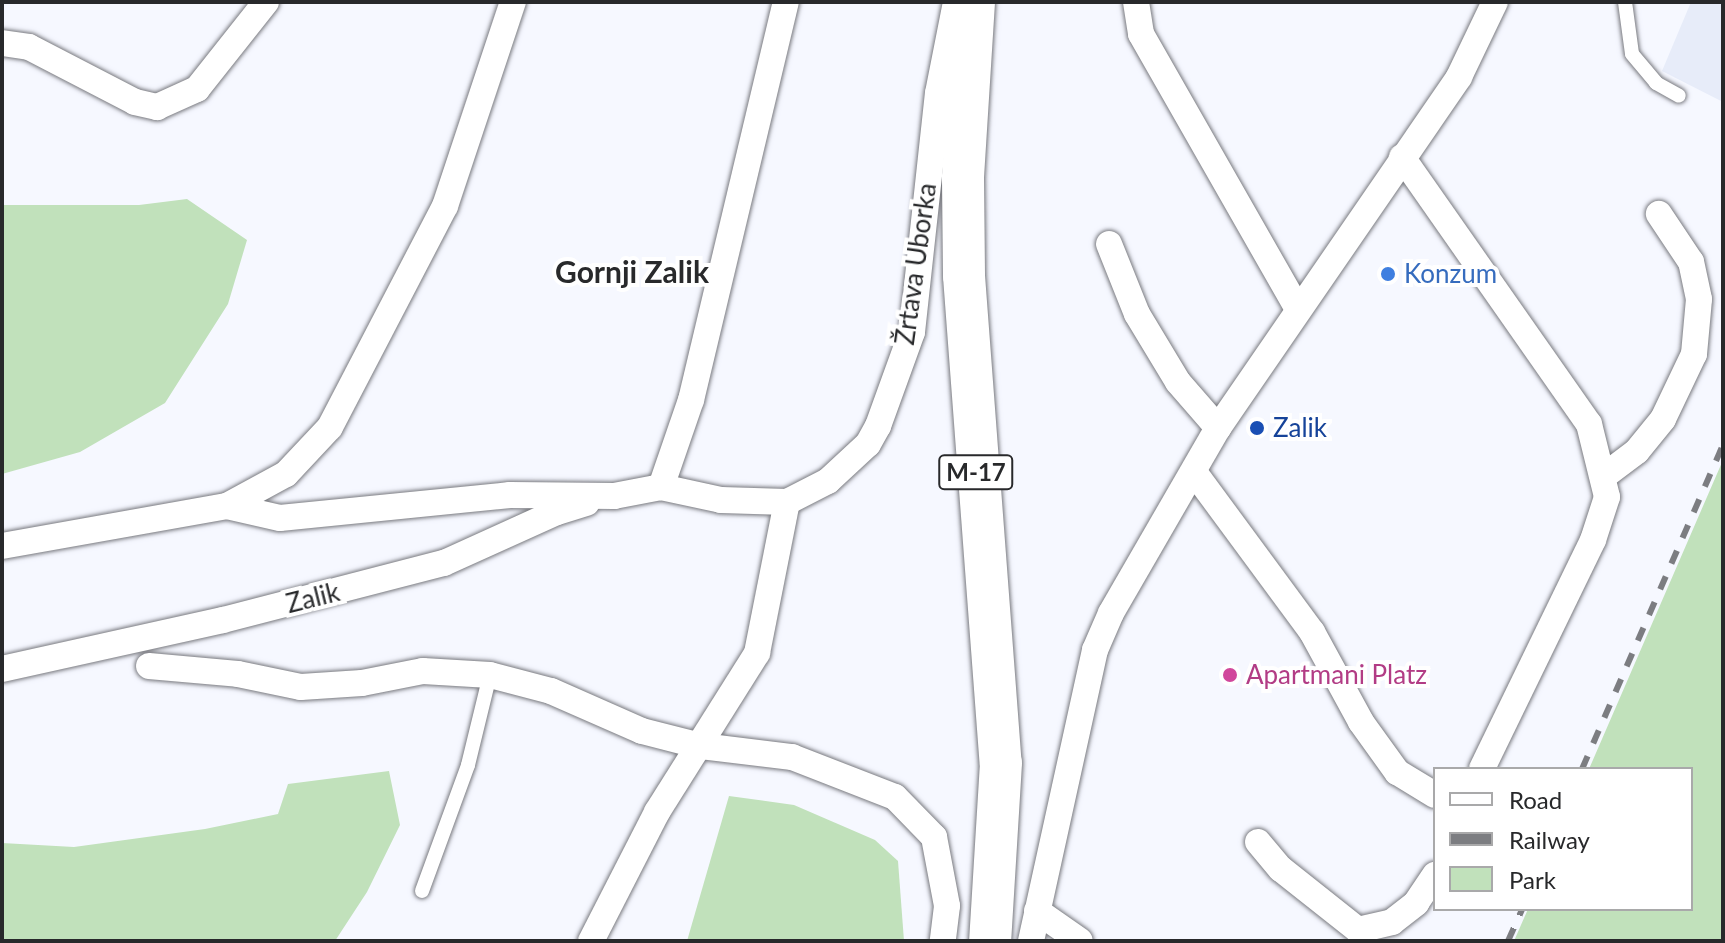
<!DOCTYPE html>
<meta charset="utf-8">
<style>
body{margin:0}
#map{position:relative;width:1725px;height:943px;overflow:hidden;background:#f6f8ff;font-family:Lato,sans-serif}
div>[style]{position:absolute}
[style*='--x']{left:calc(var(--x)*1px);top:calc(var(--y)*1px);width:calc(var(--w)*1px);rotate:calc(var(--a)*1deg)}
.built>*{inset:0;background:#e7ecf9}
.green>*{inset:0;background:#c1e1bb}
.roads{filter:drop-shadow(0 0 2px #797a80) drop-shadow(0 0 2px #797a80)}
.service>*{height:14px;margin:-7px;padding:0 7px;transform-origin:7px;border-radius:7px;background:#fff}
.minor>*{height:26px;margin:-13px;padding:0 13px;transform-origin:13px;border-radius:13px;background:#fff}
.primary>*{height:42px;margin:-21px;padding:0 21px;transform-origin:21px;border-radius:21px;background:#fff}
.rail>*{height:6px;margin-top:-3px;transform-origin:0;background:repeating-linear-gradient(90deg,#7c7d81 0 14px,transparent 0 28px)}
.dots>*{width:22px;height:22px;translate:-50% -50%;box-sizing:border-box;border:4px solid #fff;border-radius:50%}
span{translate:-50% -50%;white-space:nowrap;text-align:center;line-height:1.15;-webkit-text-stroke:8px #fff;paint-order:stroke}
.shield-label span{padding:2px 6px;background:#fff;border:2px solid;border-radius:6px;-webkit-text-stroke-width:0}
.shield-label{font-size:24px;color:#28292b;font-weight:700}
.street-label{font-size:26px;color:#28292b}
.shop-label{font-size:26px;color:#366cbe}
.left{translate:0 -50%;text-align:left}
.transit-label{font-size:26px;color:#164399}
.hotel-label{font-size:26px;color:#b23c85}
.quarter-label{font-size:30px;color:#28292b;font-weight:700}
.frame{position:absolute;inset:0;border:4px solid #28292b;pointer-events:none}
.legend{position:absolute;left:1433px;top:767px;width:260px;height:144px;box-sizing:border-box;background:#fff;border:2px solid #a9a9aa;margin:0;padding:10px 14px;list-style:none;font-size:24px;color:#28292b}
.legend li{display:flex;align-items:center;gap:16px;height:40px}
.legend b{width:40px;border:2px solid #a9a9aa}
</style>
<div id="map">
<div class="built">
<div style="clip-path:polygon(1691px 2px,1723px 2px,1723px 102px,1662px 71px)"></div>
</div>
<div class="green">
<div style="clip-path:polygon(187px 199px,247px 240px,228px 304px,165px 403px,80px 452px,2px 474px,3px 205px,139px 205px)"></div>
<div style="clip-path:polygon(1723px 460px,1723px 941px,1514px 941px,1528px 909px,1691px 909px,1691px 769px,1589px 769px)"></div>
<div style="clip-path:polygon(389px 771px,400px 825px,367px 892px,335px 941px,2px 941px,2px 843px,74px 847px,205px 829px,278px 814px,288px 784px)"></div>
<div style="clip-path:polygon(729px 796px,794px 805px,875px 840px,898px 861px,904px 941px,687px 941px)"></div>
</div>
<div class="roads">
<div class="service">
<div style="--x:1625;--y:2;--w:52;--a:82.3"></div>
<div style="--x:1632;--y:54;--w:38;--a:50"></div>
<div style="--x:1656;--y:83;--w:26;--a:29"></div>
<div style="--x:422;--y:891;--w:134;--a:-69.9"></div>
<div style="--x:468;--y:765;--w:93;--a:-76.3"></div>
</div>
<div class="minor">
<div style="--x:1136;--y:2;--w:32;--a:81"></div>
<div style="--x:1141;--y:34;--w:317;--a:60.3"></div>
<div style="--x:2;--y:43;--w:27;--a:8"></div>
<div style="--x:29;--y:47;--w:119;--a:27.4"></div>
<div style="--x:135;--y:102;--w:23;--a:13"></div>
<div style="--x:157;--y:107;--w:44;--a:-24.2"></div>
<div style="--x:197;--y:89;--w:111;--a:-51.6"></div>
<div style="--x:1402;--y:157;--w:326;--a:55"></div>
<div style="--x:1589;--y:424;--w:75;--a:76.1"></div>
<div style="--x:1607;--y:497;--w:45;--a:108"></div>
<div style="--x:1593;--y:540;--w:254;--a:115.9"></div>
<div style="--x:1109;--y:244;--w:75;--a:68.2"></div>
<div style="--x:1137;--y:314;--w:79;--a:58.9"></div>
<div style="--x:1178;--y:382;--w:61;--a:49"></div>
<div style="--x:1194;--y:472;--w:199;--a:53.6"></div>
<div style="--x:1312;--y:632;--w:102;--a:61.4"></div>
<div style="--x:1361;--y:722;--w:62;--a:54.2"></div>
<div style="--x:1397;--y:772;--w:44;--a:31.2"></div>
<div style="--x:1604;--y:476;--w:41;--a:-37.1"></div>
<div style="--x:1637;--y:451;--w:41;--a:-50.9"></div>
<div style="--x:1663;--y:419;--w:72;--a:-64.5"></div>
<div style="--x:1694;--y:354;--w:55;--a:-84.8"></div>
<div style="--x:1699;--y:299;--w:38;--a:-102"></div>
<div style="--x:1691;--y:262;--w:58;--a:-123.7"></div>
<div style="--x:661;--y:487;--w:92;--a:-71"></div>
<div style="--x:691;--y:400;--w:409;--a:-76.6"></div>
<div style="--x:227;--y:506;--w:67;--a:-28.5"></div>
<div style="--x:286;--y:474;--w:64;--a:-46.9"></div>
<div style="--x:330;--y:427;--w:249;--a:-62.5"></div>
<div style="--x:445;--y:206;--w:215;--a:-71.6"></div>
<div style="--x:2;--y:546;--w:229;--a:-10.1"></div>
<div style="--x:227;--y:506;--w:54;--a:12.8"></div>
<div style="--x:280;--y:518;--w:231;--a:-5.7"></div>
<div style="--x:510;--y:495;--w:104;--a:0.6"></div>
<div style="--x:614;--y:496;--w:48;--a:-10.8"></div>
<div style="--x:661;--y:487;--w:61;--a:12.2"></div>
<div style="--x:721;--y:500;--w:66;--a:1.7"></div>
<div style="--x:787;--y:502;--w:46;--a:-27.1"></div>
<div style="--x:828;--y:481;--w:54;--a:-42.8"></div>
<div style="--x:868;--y:444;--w:21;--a:-61"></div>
<div style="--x:878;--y:426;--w:100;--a:-70.1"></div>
<div style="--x:912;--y:332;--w:240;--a:-83.8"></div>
<div style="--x:938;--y:93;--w:93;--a:-78.8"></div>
<div style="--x:149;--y:666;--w:89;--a:5.1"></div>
<div style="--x:238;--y:674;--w:64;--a:11.7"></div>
<div style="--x:301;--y:687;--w:61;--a:-3.8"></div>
<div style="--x:362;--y:683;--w:62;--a:-11.1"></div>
<div style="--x:423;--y:671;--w:67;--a:3.4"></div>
<div style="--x:490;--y:675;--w:63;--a:14.7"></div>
<div style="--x:551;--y:691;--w:99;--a:23.7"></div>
<div style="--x:642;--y:731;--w:61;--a:14.3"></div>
<div style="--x:701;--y:746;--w:92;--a:6.9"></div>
<div style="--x:792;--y:757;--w:110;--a:21.2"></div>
<div style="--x:895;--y:797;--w:56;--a:45.7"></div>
<div style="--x:934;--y:837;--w:70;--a:79.3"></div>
<div style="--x:947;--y:906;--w:35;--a:97"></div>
<div style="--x:2;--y:669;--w:226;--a:-12.5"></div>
<div style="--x:223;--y:620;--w:228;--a:-14.5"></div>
<div style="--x:444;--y:563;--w:124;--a:-24.3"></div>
<div style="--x:557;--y:512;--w:31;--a:-17"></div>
<div style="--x:1258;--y:842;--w:35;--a:50"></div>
<div style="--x:1281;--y:869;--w:98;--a:38.4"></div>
<div style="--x:1358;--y:930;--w:35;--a:-13"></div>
<div style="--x:1392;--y:922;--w:31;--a:-38"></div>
<div style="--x:1416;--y:903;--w:34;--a:-56"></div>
<div style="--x:1037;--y:911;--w:52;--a:34.9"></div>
<div style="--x:591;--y:941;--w:145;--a:-62.9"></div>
<div style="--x:657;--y:812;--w:188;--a:-57.8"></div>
<div style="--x:757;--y:653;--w:154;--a:-78.8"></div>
<div style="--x:1031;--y:941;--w:298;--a:-77.6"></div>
<div style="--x:1095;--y:650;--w:40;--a:-66.6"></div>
<div style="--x:1111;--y:613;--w:214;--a:-60"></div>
<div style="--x:1218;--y:428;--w:426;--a:-55.5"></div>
<div style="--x:1459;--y:77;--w:83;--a:-64.4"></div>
</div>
<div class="primary">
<div style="--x:974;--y:2;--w:177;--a:93.6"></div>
<div style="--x:963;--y:179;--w:97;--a:89.4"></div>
<div style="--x:964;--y:276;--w:488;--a:85.7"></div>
<div style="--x:1001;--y:763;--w:178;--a:93.5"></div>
</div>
</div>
<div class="rail">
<div style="--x:1582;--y:769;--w:354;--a:-66.5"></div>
<div style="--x:1508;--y:941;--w:35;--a:-66"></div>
</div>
<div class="dots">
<div style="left:1388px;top:274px;background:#3f7fe0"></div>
<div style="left:1257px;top:428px;background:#1a4fb4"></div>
<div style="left:1230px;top:675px;background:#d1479c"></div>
</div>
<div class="shield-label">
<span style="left:976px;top:472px">M-17</span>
</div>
<div class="street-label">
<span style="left:916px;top:264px;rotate:-82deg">Žrtava Uborka</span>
<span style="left:313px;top:598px;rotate:-14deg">Zalik</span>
</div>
<div class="shop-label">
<span class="left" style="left:1404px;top:274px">Konzum</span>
</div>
<div class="transit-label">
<span class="left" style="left:1273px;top:428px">Zalik</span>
</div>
<div class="hotel-label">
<span class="left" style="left:1246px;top:675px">Apartmani Platz</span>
</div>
<div class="quarter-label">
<span style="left:632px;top:271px">Gornji Zalik</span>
</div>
<div class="frame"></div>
<ul class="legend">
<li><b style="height:10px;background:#fff"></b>Road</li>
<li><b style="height:10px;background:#7c7d81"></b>Railway</li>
<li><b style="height:22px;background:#c1e1bb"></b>Park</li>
</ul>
</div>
